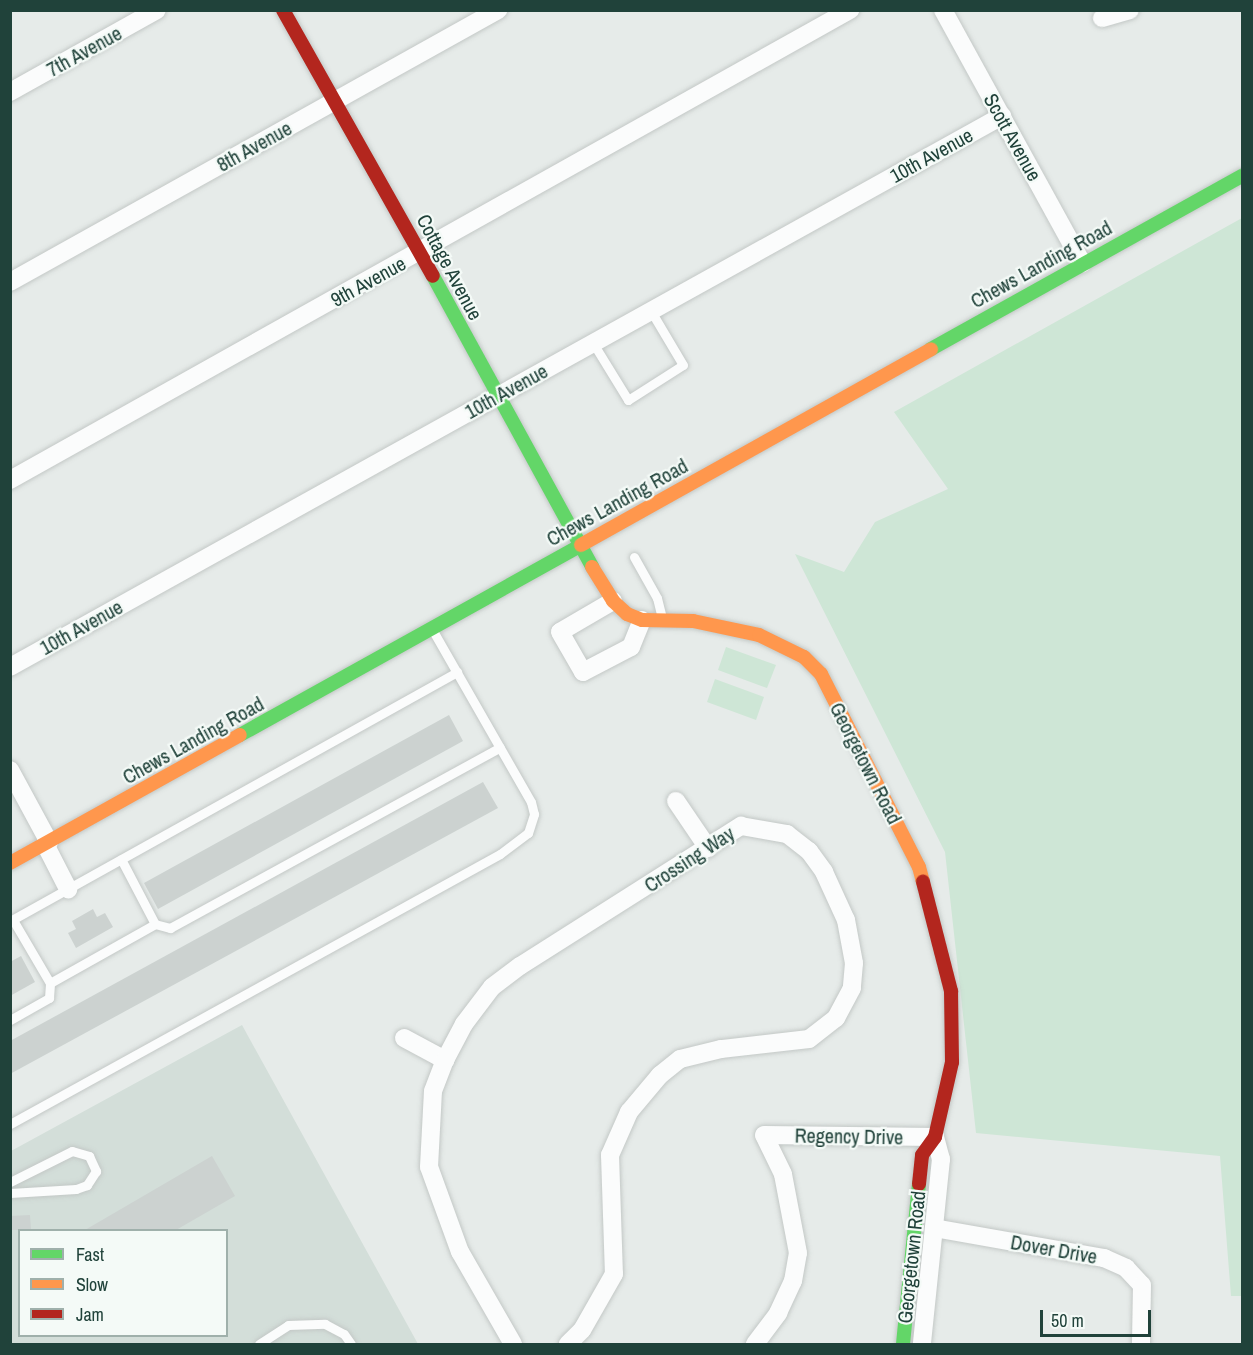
<!DOCTYPE html>
<style>
body{margin:0}
#map{position:relative;width:1253px;height:1355px;overflow:hidden;background:#e6ebe9;font-family:"Archivo Narrow",sans-serif}
div>[style]{position:absolute}
[style*='--x']{left:calc(var(--x)*1px);top:calc(var(--y)*1px);width:calc(var(--w)*1px);rotate:calc(var(--a)*1deg)}
.built>*{inset:0;background:#d3ded9}
.green>*{inset:0;background:#cee6d6}
.building>*{inset:0;background:#ccd2d0}
.roads{filter:drop-shadow(0 0 2px #c3c8c6) drop-shadow(0 0 2px #c3c8c6)}
.lane>*{height:9px;margin:-4.5px;padding:0 4.5px;transform-origin:4.5px;border-radius:4.5px;background:#fbfcfc}
.street>*{height:18px;margin:-9px;padding:0 9px;transform-origin:9px;border-radius:9px;background:#fbfcfc}
.fast>*{height:14px;margin:-7px;padding:0 7px;transform-origin:7px;border-radius:7px;background:#63d668}
.slow>*{height:14px;margin:-7px;padding:0 7px;transform-origin:7px;border-radius:7px;background:#ff974d}
.jam>*{height:14px;margin:-7px;padding:0 7px;transform-origin:7px;border-radius:7px;background:#b3261e}
span{translate:-50% -50%;white-space:nowrap;text-align:center;line-height:1.15;-webkit-text-stroke:4.5px #f4faf7;paint-order:stroke}
.street-label{font-size:20px;color:#20423a}
.frame{position:absolute;inset:0;border:12px solid #20423a;pointer-events:none}
.legend{position:absolute;left:18px;top:1229px;width:210px;height:108px;box-sizing:border-box;background:#f4faf7;border:2px solid #9fb0ab;margin:0;padding:8px 10px;list-style:none;font-size:18px;color:#20423a}
.legend li{display:flex;align-items:center;gap:12px;height:30px}
.legend b{width:30px;border:2px solid #9fb0ab}
.scale{position:absolute;left:1040px;top:1310px;width:111px;height:27px;box-sizing:border-box;border:3px solid #20423a;border-top:0;padding-left:8px;font-size:18px;line-height:21px;white-space:nowrap;color:#20423a;-webkit-text-stroke:4px #f4faf7;paint-order:stroke}
</style>
<div id="map">
<div class="built">
<div style="clip-path:polygon(evenodd,242px 1025px,418px 1344px,11px 1344px,11px 1151px,242px 1025px,20px 1230px,226px 1230px,226px 1336px,20px 1336px,20px 1230px)"></div>
</div>
<div class="green">
<div style="clip-path:polygon(1242px 218px,1242px 1296px,1231px 1296px,1220px 1156px,976px 1133px,945px 852px,795px 554px,844px 572px,875px 522px,948px 489px,894px 412px)"></div>
<div style="clip-path:polygon(726px 647px,776px 665px,767px 688px,718px 670px)"></div>
<div style="clip-path:polygon(715px 679px,764px 697px,756px 720px,707px 702px)"></div>
</div>
<div class="building">
<div style="clip-path:polygon(449px 715px,463px 741px,158px 909px,144px 883px)"></div>
<div style="clip-path:polygon(483px 782px,498px 808px,10px 1074px,10px 1041px)"></div>
<div style="clip-path:polygon(93px 909px,97px 917px,105px 913px,113px 927px,76px 948px,68px 933px,76px 929px,72px 921px)"></div>
<div style="clip-path:polygon(21px 956px,35px 982px,10px 996px,10px 962px)"></div>
<div style="clip-path:polygon(212px 1156px,235px 1196px,176px 1230px,85px 1230px)"></div>
<div style="clip-path:polygon(30px 1215px,31px 1230px,10px 1230px,10px 1216px)"></div>
</div>
<div class="roads">
<div class="lane">
<div style="--x:593;--y:343;--w:67;--a:58.4"></div>
<div style="--x:628;--y:400;--w:65;--a:-32.5"></div>
<div style="--x:683;--y:365;--w:63;--a:-120.7"></div>
<div style="--x:634;--y:557;--w:47;--a:60.7"></div>
<div style="--x:657;--y:598;--w:21;--a:76"></div>
<div style="--x:13;--y:920;--w:73;--a:59.6"></div>
<div style="--x:50;--y:983;--w:120;--a:-29.3"></div>
<div style="--x:155;--y:924;--w:73;--a:-117.6"></div>
<div style="--x:10;--y:921;--w:512;--a:-29.12"></div>
<div style="--x:155;--y:924;--w:16;--a:15"></div>
<div style="--x:170;--y:928;--w:376;--a:-28.7"></div>
<div style="--x:10;--y:1020;--w:45;--a:-29.4"></div>
<div style="--x:49;--y:998;--w:15;--a:-86"></div>
<div style="--x:10;--y:1124;--w:559;--a:-28.86"></div>
<div style="--x:500;--y:854;--w:35;--a:-37"></div>
<div style="--x:528;--y:833;--w:20;--a:-72"></div>
<div style="--x:534;--y:814;--w:12;--a:-104"></div>
<div style="--x:531;--y:802;--w:199;--a:-119.8"></div>
<div style="--x:10;--y:1182;--w:69;--a:-26.6"></div>
<div style="--x:72;--y:1151;--w:18;--a:16"></div>
<div style="--x:89;--y:1156;--w:17;--a:65"></div>
<div style="--x:96;--y:1171;--w:17;--a:123"></div>
<div style="--x:87;--y:1185;--w:12;--a:160"></div>
<div style="--x:76;--y:1189;--w:66;--a:176.5"></div>
<div style="--x:259;--y:1344;--w:35;--a:-33"></div>
<div style="--x:288;--y:1325;--w:37;--a:-2"></div>
<div style="--x:325;--y:1324;--w:21;--a:28"></div>
<div style="--x:344;--y:1334;--w:12;--a:55"></div>
</div>
<div class="street">
<div style="--x:943;--y:10;--w:289;--a:61.2"></div>
<div style="--x:1102;--y:18;--w:29;--a:-16"></div>
<div style="--x:10;--y:92;--w:168;--a:-29.2"></div>
<div style="--x:10;--y:282;--w:559;--a:-29.13"></div>
<div style="--x:10;--y:480;--w:963;--a:-29.23"></div>
<div style="--x:613;--y:601;--w:61;--a:149.7"></div>
<div style="--x:560;--y:632;--w:46;--a:60.1"></div>
<div style="--x:583;--y:672;--w:54;--a:-27.5"></div>
<div style="--x:631;--y:647;--w:29;--a:-68"></div>
<div style="--x:10;--y:667;--w:1135;--a:-29.05"></div>
<div style="--x:10;--y:770;--w:82;--a:61.6"></div>
<div style="--x:676;--y:801;--w:57;--a:55.8"></div>
<div style="--x:45;--y:844;--w:51;--a:62.9"></div>
<div style="--x:404;--y:1038;--w:47;--a:28.2"></div>
<div style="--x:934;--y:1228;--w:173;--a:10"></div>
<div style="--x:1104;--y:1258;--w:24;--a:24"></div>
<div style="--x:1126;--y:1268;--w:23;--a:47"></div>
<div style="--x:1142;--y:1285;--w:59;--a:91"></div>
<div style="--x:513;--y:1344;--w:106;--a:-119.9"></div>
<div style="--x:460;--y:1252;--w:90;--a:-110"></div>
<div style="--x:429;--y:1167;--w:76;--a:-87"></div>
<div style="--x:433;--y:1091;--w:33;--a:-69"></div>
<div style="--x:445;--y:1060;--w:41;--a:-62.2"></div>
<div style="--x:464;--y:1024;--w:46;--a:-52.9"></div>
<div style="--x:492;--y:987;--w:35;--a:-37"></div>
<div style="--x:520;--y:966;--w:262;--a:-32.4"></div>
<div style="--x:741;--y:826;--w:47;--a:9.9"></div>
<div style="--x:787;--y:834;--w:28;--a:38"></div>
<div style="--x:809;--y:851;--w:26;--a:54"></div>
<div style="--x:824;--y:872;--w:53;--a:65.4"></div>
<div style="--x:846;--y:920;--w:44;--a:79.5"></div>
<div style="--x:854;--y:963;--w:25;--a:95"></div>
<div style="--x:852;--y:988;--w:34;--a:118"></div>
<div style="--x:836;--y:1018;--w:34;--a:142"></div>
<div style="--x:809;--y:1039;--w:89;--a:173.5"></div>
<div style="--x:721;--y:1049;--w:42;--a:166.3"></div>
<div style="--x:680;--y:1059;--w:26;--a:141"></div>
<div style="--x:660;--y:1075;--w:48;--a:130"></div>
<div style="--x:629;--y:1112;--w:47;--a:113.8"></div>
<div style="--x:610;--y:1155;--w:119;--a:88.1"></div>
<div style="--x:614;--y:1274;--w:64;--a:119.7"></div>
<div style="--x:582;--y:1330;--w:20;--a:135"></div>
<div style="--x:755;--y:1344;--w:39;--a:-53"></div>
<div style="--x:778;--y:1313;--w:35;--a:-65"></div>
<div style="--x:793;--y:1281;--w:28;--a:-80"></div>
<div style="--x:798;--y:1253;--w:80;--a:-100.8"></div>
<div style="--x:783;--y:1174;--w:43;--a:-116"></div>
<div style="--x:764;--y:1135;--w:171;--a:0.7"></div>
<div style="--x:935;--y:1137;--w:23;--a:75"></div>
<div style="--x:941;--y:1159;--w:186;--a:95.9"></div>
</div>
<div class="fast">
<div style="--x:433;--y:276;--w:332;--a:61.3"></div>
<div style="--x:931;--y:349;--w:356;--a:-29.1"></div>
<div style="--x:240;--y:735;--w:390;--a:-29.1"></div>
<div style="--x:903;--y:1344;--w:161;--a:-84.3"></div>
</div>
<div class="slow">
<div style="--x:581;--y:545;--w:401;--a:-29.2"></div>
<div style="--x:592;--y:567;--w:40;--a:58"></div>
<div style="--x:613;--y:601;--w:19;--a:43"></div>
<div style="--x:627;--y:614;--w:16;--a:22"></div>
<div style="--x:642;--y:620;--w:51;--a:1.1"></div>
<div style="--x:693;--y:621;--w:67;--a:12"></div>
<div style="--x:759;--y:635;--w:50;--a:26.1"></div>
<div style="--x:804;--y:657;--w:24;--a:45"></div>
<div style="--x:821;--y:674;--w:216;--a:63.1"></div>
<div style="--x:919;--y:867;--w:16;--a:75"></div>
<div style="--x:10;--y:863;--w:263;--a:-29.1"></div>
</div>
<div class="jam">
<div style="--x:283;--y:10;--w:305;--a:60.6"></div>
<div style="--x:919;--y:1184;--w:29;--a:-84"></div>
<div style="--x:922;--y:1155;--w:22;--a:-54"></div>
<div style="--x:935;--y:1137;--w:77;--a:-77.2"></div>
<div style="--x:952;--y:1062;--w:71;--a:-90.8"></div>
<div style="--x:951;--y:991;--w:113;--a:-104.4"></div>
</div>
</div>
<div class="street-label">
<span style="left:84px;top:51px;rotate:-29deg">7th Avenue</span>
<span style="left:1013px;top:137px;rotate:61deg">Scott Avenue</span>
<span style="left:254px;top:146px;rotate:-29deg">8th Avenue</span>
<span style="left:931px;top:155px;rotate:-29deg">10th Avenue</span>
<span style="left:1041px;top:264px;rotate:-29deg">Chews Landing Road</span>
<span style="left:450px;top:267px;rotate:62deg">Cottage Avenue</span>
<span style="left:368px;top:281px;rotate:-29deg">9th Avenue</span>
<span style="left:506px;top:391px;rotate:-29deg">10th Avenue</span>
<span style="left:617px;top:502px;rotate:-29deg">Chews Landing Road</span>
<span style="left:81px;top:627px;rotate:-29deg">10th Avenue</span>
<span style="left:193px;top:740px;rotate:-29deg">Chews Landing Road</span>
<span style="left:866px;top:763px;rotate:63deg">Georgetown Road</span>
<span style="left:689px;top:859px;rotate:-33deg">Crossing Way</span>
<span style="left:849px;top:1136px;rotate:1deg">Regency Drive</span>
<span style="left:1054px;top:1249px;rotate:10deg">Dover Drive</span>
<span style="left:911px;top:1257px;rotate:-84deg">Georgetown Road</span>
</div>
<div class="frame"></div>
<ul class="legend">
<li><b style="height:8px;background:#63d668"></b>Fast</li>
<li><b style="height:8px;background:#ff974d"></b>Slow</li>
<li><b style="height:8px;background:#b3261e"></b>Jam</li>
</ul>
<div class="scale">50 m</div>
</div>
